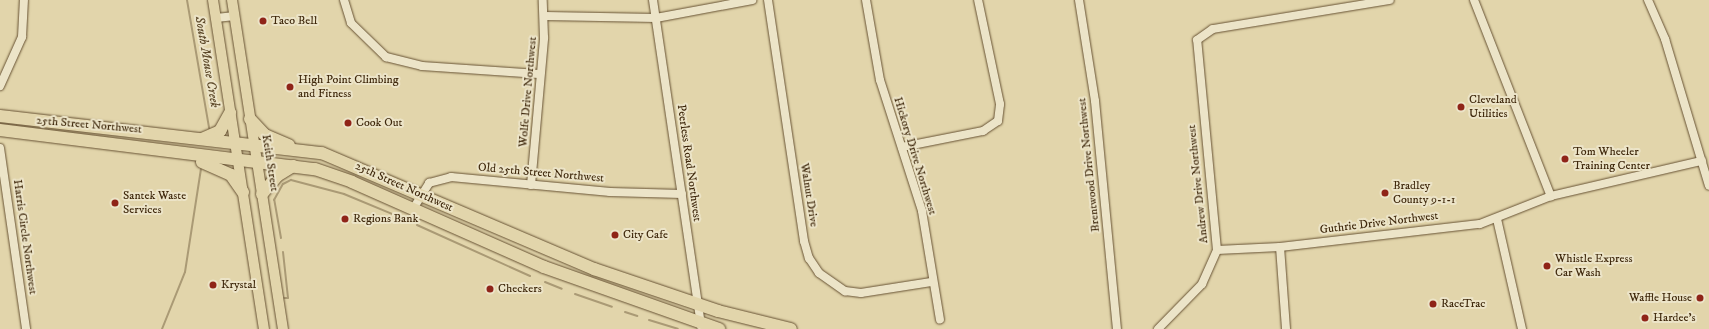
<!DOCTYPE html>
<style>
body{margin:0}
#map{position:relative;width:1709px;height:329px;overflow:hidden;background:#e2d5ab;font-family:"IM FELL DW Pica",serif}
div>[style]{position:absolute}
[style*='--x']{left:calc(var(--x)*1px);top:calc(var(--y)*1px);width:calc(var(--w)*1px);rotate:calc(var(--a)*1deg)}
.stream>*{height:2px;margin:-1px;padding:0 1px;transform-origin:1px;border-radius:1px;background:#aa9a75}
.roads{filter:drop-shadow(0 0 1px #675233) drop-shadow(0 0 1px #675233)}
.minor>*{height:8px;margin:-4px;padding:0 4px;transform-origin:4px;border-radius:4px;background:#ece4c8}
.major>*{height:10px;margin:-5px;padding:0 5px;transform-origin:5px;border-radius:5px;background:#e2d5ab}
.highway>*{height:12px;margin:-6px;padding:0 6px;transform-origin:6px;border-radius:6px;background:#e2d5ab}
.dots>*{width:11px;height:11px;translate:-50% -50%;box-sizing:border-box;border:2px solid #ece4c8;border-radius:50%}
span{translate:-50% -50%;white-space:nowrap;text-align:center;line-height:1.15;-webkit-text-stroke:4px #ece4c8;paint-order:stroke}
.poi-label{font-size:12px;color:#3e270b}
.left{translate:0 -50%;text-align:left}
.right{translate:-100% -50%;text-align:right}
.street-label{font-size:12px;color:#3e270b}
.water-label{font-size:13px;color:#5e4a2b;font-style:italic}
</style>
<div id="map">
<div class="stream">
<div style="--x:187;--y:0;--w:130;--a:80.2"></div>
<div style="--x:417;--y:225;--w:124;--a:24.3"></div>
<div style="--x:281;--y:238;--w:39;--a:-100"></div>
<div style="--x:274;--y:200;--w:18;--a:-61"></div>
<div style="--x:283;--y:184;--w:9;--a:-27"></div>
<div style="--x:291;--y:180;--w:55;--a:14.8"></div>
<div style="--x:344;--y:194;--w:63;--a:22.5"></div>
<div style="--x:283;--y:252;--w:46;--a:83.8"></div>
<div style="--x:288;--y:298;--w:4;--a:180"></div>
<div style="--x:545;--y:282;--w:18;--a:22"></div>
<div style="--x:575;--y:294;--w:39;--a:19"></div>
<div style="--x:625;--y:312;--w:13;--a:18"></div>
<div style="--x:649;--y:320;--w:30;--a:17"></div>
<div style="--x:162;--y:329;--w:61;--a:-68"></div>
<div style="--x:185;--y:272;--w:104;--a:-81.2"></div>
</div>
<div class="roads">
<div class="minor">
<div style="--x:344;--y:0;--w:24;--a:73"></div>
<div style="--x:351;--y:23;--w:49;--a:44.2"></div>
<div style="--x:386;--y:57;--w:37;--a:14"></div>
<div style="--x:422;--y:66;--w:117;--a:3.9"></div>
<div style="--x:653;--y:0;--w:330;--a:81.6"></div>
<div style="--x:768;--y:0;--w:244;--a:81.5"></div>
<div style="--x:804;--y:241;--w:18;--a:74"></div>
<div style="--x:809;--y:258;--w:18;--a:56"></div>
<div style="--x:819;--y:273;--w:32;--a:35"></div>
<div style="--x:845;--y:291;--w:16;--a:7"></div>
<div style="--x:861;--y:293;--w:71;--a:-8.9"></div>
<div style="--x:866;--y:0;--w:81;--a:80.1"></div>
<div style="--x:880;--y:80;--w:138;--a:72.2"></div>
<div style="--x:922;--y:211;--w:110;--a:80.6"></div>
<div style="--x:1079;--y:0;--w:102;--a:81"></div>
<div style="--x:1095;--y:101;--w:229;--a:84.5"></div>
<div style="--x:1474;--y:0;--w:211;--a:68.6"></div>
<div style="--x:1648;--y:0;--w:43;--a:66.4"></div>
<div style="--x:1665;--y:39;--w:153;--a:73.3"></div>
<div style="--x:545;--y:16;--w:111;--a:1"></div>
<div style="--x:656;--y:18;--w:98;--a:-10.6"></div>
<div style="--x:216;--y:18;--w:19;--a:-6"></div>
<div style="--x:0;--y:86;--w:54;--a:-65.8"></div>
<div style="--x:22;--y:37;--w:37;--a:-87"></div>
<div style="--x:902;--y:147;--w:83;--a:-11.2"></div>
<div style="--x:983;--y:131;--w:18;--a:-34"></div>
<div style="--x:998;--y:121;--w:17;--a:-83"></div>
<div style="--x:1000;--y:104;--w:106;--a:-101.9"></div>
<div style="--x:0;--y:148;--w:183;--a:81.8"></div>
<div style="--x:531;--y:185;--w:148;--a:-84.9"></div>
<div style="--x:544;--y:38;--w:38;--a:-92"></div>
<div style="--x:413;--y:209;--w:31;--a:-58"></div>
<div style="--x:429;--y:183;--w:23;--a:-15"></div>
<div style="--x:451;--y:177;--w:160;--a:5.4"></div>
<div style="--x:610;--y:192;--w:72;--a:1.6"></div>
<div style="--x:1497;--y:219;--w:113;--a:77.2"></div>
<div style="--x:1280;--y:247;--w:82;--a:85.8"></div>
<div style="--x:1217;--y:250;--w:63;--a:-2.7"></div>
<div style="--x:1280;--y:247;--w:201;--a:-6.6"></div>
<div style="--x:1480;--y:224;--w:76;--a:-21.5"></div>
<div style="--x:1551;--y:196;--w:155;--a:-13.1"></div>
<div style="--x:1158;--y:329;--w:63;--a:-45.6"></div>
<div style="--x:1202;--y:284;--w:37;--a:-66"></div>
<div style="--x:1217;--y:250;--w:211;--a:-95.4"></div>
<div style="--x:1197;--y:40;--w:19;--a:-35"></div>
<div style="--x:1213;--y:29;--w:179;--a:-9.3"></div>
</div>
<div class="major">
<div style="--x:213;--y:0;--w:333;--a:81.2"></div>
<div style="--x:232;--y:0;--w:333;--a:81.2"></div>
</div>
<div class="highway">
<div style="--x:0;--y:116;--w:324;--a:6.6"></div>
<div style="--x:322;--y:153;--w:296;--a:23.1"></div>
<div style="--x:594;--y:269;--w:131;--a:18.7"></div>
<div style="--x:718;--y:311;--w:75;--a:13.9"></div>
<div style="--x:250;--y:119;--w:22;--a:47"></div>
<div style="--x:265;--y:135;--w:26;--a:23"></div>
<div style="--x:0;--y:130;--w:317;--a:7.1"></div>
<div style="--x:315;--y:169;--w:39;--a:19"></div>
<div style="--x:352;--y:182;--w:210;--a:23.9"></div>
<div style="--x:544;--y:267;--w:186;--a:19.5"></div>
<div style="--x:202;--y:139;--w:20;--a:-24"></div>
<div style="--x:220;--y:131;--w:21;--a:-61"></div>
<div style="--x:202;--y:162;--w:32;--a:24"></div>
<div style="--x:231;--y:175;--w:21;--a:55"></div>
<div style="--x:262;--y:194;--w:23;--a:-50"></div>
<div style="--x:277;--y:176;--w:19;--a:-32"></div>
</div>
</div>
<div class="dots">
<div style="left:263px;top:21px;background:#8f2418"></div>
<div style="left:290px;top:87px;background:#8f2418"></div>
<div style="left:1461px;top:107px;background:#8f2418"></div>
<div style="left:348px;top:123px;background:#8f2418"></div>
<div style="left:1565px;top:159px;background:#8f2418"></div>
<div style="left:1385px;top:193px;background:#8f2418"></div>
<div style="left:115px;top:203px;background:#8f2418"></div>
<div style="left:345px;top:219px;background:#8f2418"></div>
<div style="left:615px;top:235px;background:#8f2418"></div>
<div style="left:1547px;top:266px;background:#8f2418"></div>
<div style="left:213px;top:285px;background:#8f2418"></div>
<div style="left:490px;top:289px;background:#8f2418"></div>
<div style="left:1700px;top:298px;background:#8f2418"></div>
<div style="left:1433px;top:304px;background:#8f2418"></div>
<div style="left:1645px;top:318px;background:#8f2418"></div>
</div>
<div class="poi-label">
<span class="left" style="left:271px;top:21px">Taco Bell</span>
<span class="left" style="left:298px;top:87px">High Point Climbing<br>and Fitness</span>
<span class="left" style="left:1469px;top:107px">Cleveland<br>Utilities</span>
<span class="left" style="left:356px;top:123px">Cook Out</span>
<span class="left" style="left:1573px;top:159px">Tom Wheeler<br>Training Center</span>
<span class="left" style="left:1393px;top:193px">Bradley<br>County 9-1-1</span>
<span class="left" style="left:123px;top:203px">Santek Waste<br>Services</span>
<span class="left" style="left:353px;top:219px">Regions Bank</span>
<span class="left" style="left:623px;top:235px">City Cafe</span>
<span class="left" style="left:1555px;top:266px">Whistle Express<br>Car Wash</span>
<span class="left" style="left:221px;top:285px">Krystal</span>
<span class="left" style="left:498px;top:289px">Checkers</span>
<span class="right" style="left:1692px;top:298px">Waffle House</span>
<span class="left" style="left:1441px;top:304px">RaceTrac</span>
<span class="left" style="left:1653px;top:318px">Hardee's</span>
</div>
<div class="street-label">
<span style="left:528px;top:92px;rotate:-85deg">Wolfe Drive Northwest</span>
<span style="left:89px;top:125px;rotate:5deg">25th Street Northwest</span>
<span style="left:915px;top:156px;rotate:73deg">Hickory Drive Northwest</span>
<span style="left:270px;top:163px;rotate:81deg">Keith Street</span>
<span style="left:689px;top:163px;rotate:82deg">Peerless Road Northwest</span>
<span style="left:1089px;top:165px;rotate:-96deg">Brentwood Drive Northwest</span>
<span style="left:541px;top:173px;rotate:5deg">Old 25th Street Northwest</span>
<span style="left:1198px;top:184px;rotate:-96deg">Andrew Drive Northwest</span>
<span style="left:404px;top:187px;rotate:24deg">25th Street Northwest</span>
<span style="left:809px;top:195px;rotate:81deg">Walnut Drive</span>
<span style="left:1379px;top:223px;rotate:-7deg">Guthrie Drive Northwest</span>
<span style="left:25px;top:237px;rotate:82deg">Harris Circle Northwest</span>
</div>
<div class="water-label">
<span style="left:207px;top:62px;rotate:80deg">South Mouse Creek</span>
</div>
</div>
